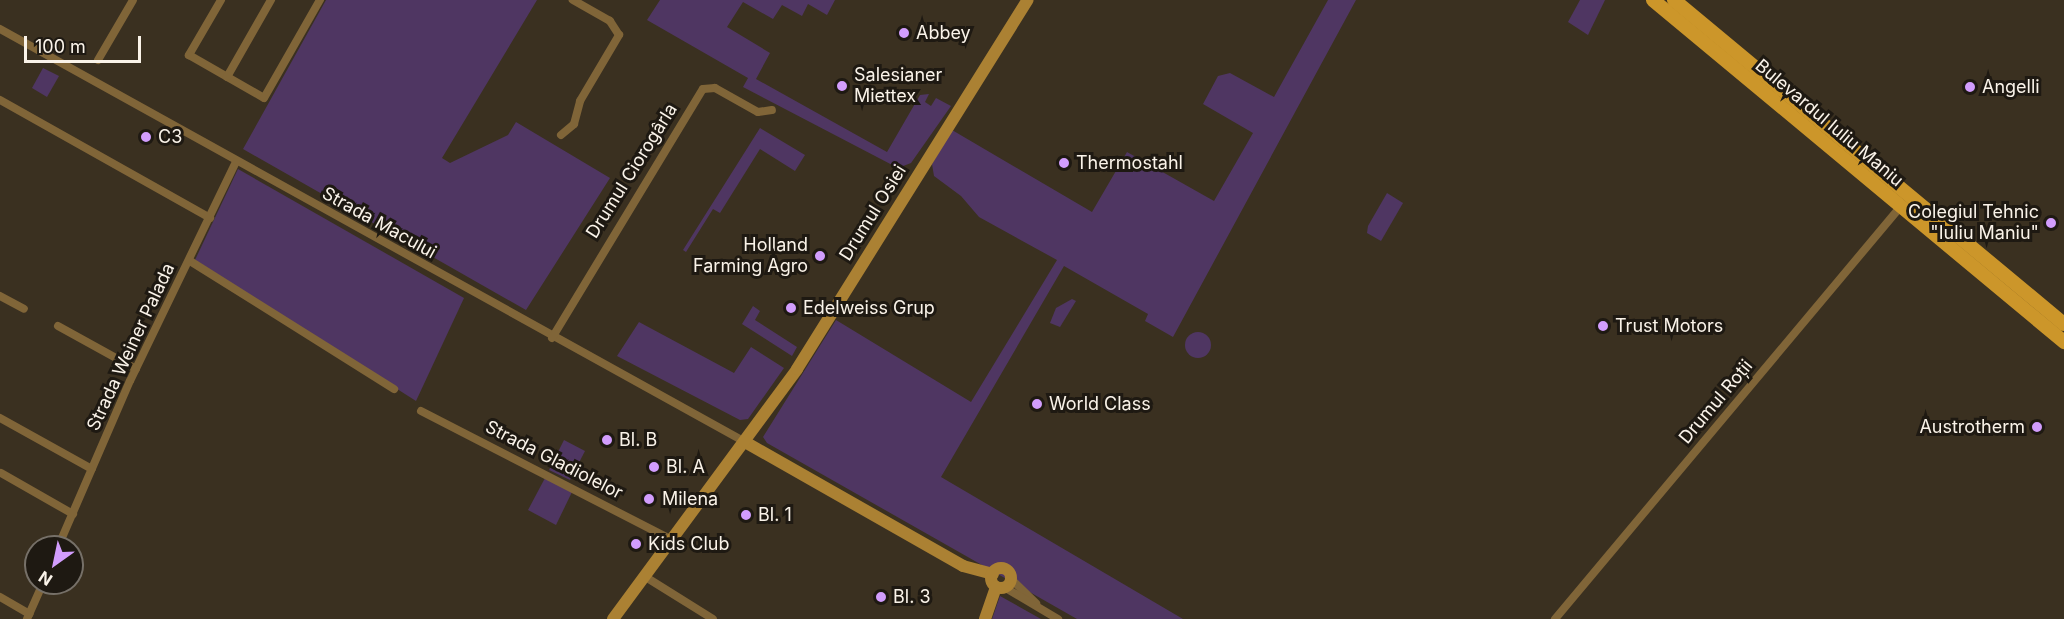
<!DOCTYPE html>
<meta charset="utf-8">
<style>
body{margin:0}
#map{position:relative;width:2064px;height:619px;overflow:hidden;background:#3a3020;font-family:Inter,sans-serif}
div>[style]{position:absolute}
[style*='--x']{left:calc(var(--x)*1px);top:calc(var(--y)*1px);width:calc(var(--w)*1px);rotate:calc(var(--a)*1deg)}
.green>*{inset:0;background:#4f3662}
.round{border-radius:50%}
.street>*{height:8px;margin:-4px;padding:0 4px;transform-origin:4px;border-radius:4px;background:#806538}
.secondary>*{height:12px;margin:-6px;padding:0 6px;transform-origin:6px;border-radius:6px;background:#ab8133}
.secondary>.ring{margin:-6px;padding:0;box-sizing:content-box;background:none;border:12px solid #ab8133;border-radius:50%}
.primary>*{height:14px;margin:-7px;padding:0 7px;transform-origin:7px;border-radius:7px;background:#cc962a}
.dots>*{width:16px;height:16px;translate:-50% -50%;box-sizing:border-box;border:3px solid #1e1912;border-radius:50%}
span{translate:-50% -50%;white-space:nowrap;text-align:center;line-height:1.15;-webkit-text-stroke:6px #1e1912;paint-order:stroke}
.poi-label{font-size:18px;color:#faf3e9}
.left{translate:0 -50%;text-align:left}
.right{translate:-100% -50%;text-align:right}
.street-label{font-size:18px;color:#faf3e9}
.north{position:absolute;left:24px;top:535px;width:60px;height:60px;box-sizing:border-box;background:#1e1912;border:2px solid #767068;border-radius:50%;rotate:213deg;font-size:16px;font-weight:700;line-height:24px;text-align:center;color:#faf3e9}
.north::after{content:'';display:block;margin:auto;width:21px;height:27px;background:#d29dfd;clip-path:polygon(50% 0,100% 100%,50% 72%,0 100%)}
.scale{position:absolute;left:24px;top:36px;width:117px;height:27px;box-sizing:border-box;border:3px solid #faf3e9;border-top:0;padding-left:8px;font-size:18px;line-height:21px;white-space:nowrap;color:#faf3e9;-webkit-text-stroke:4px #1e1912;paint-order:stroke}
</style>
<div id="map">
<div class="green">
<div style="clip-path:polygon(326px 0,537px 0,442px 158px,450px 163px,508px 135px,516px 122px,610px 178px,526px 310px,243px 149px)"></div>
<div style="clip-path:polygon(660px 0,835px 0,827px 15px,808px 4px,802px 16px,782px 5px,773px 19px,743px 2px,727px 27px,770px 53px,756px 79px,887px 152px,920px 95px,929px 94px,925px 102px,931px 106px,936px 98px,951px 106px,911px 163px,898px 168px,743px 87px,748px 78px,647px 20px)"></div>
<div style="clip-path:polygon(1328px 0,1356px 0,1173px 337px,1145px 321px,1148px 314px,1064px 266px,941px 477px,1183px 619px,1077px 619px,767px 443px,763px 437px,836px 320px,971px 402px,1057px 260px,979px 217px,961px 196px,934px 176px,932px 164px,952px 130px,1092px 212px,1127px 152px,1214px 201px,1253px 133px,1203px 104px,1218px 76px,1230px 73px,1274px 97px)"></div>
<div style="clip-path:polygon(1580px 0,1605px 0,1588px 35px,1568px 22px)"></div>
<div style="clip-path:polygon(43px 68px,59px 76px,47px 97px,32px 88px)"></div>
<div style="clip-path:polygon(760px 128px,805px 155px,795px 171px,760px 149px,720px 213px,713px 209px,686px 252px,683px 250px)"></div>
<div style="clip-path:polygon(238px 169px,464px 298px,416px 401px,195px 260px)"></div>
<div style="clip-path:polygon(1387px 193px,1403px 203px,1381px 241px,1367px 233px,1368px 226px)"></div>
<div style="clip-path:polygon(1072px 299px,1076px 301px,1060px 327px,1050px 323px,1056px 308px)"></div>
<div style="clip-path:polygon(753px 306px,760px 311px,755px 320px,797px 347px,792px 356px,742px 324px)"></div>
<div style="clip-path:polygon(639px 322px,734px 373px,751px 347px,784px 368px,748px 419px,740px 420px,617px 356px)"></div>
<div class="round" style="left:1185px;top:332px;width:26px;height:26px"></div>
<div style="clip-path:polygon(564px 440px,585px 451px,570px 480px,549px 470px)"></div>
<div style="clip-path:polygon(545px 478px,572px 492px,556px 525px,528px 510px)"></div>
<div style="clip-path:polygon(1000px 596px,1041px 619px,992px 619px)"></div>
</div>
<div class="street">
<div style="--x:221;--y:0;--w:64;--a:120.2"></div>
<div style="--x:189;--y:55;--w:86;--a:29.8"></div>
<div style="--x:264;--y:98;--w:113;--a:-60.3"></div>
<div style="--x:0;--y:29;--w:852;--a:29"></div>
<div style="--x:98;--y:60;--w:69;--a:-59.7"></div>
<div style="--x:227;--y:77;--w:89;--a:-60.3"></div>
<div style="--x:0;--y:100;--w:241;--a:29.3"></div>
<div style="--x:561;--y:135;--w:17;--a:-40"></div>
<div style="--x:574;--y:124;--w:24;--a:-75"></div>
<div style="--x:580;--y:101;--w:77;--a:-59.4"></div>
<div style="--x:619;--y:35;--w:17;--a:-123"></div>
<div style="--x:610;--y:21;--w:43;--a:-150.4"></div>
<div style="--x:190;--y:261;--w:241;--a:32.1"></div>
<div style="--x:0;--y:296;--w:27;--a:28"></div>
<div style="--x:58;--y:326;--w:89;--a:28.9"></div>
<div style="--x:552;--y:338;--w:291;--a:-58.8"></div>
<div style="--x:703;--y:89;--w:12;--a:-5"></div>
<div style="--x:715;--y:88;--w:49;--a:29.2"></div>
<div style="--x:758;--y:112;--w:14;--a:-8"></div>
<div style="--x:421;--y:411;--w:282;--a:27.2"></div>
<div style="--x:0;--y:418;--w:105;--a:29"></div>
<div style="--x:1;--y:473;--w:83;--a:29.7"></div>
<div style="--x:58;--y:547;--w:181;--a:-66.6"></div>
<div style="--x:130;--y:381;--w:243;--a:-64.2"></div>
<div style="--x:644;--y:576;--w:81;--a:31.9"></div>
<div style="--x:1011;--y:579;--w:35;--a:44"></div>
<div style="--x:1004;--y:587;--w:63;--a:30.7"></div>
<div style="--x:0;--y:597;--w:34;--a:30"></div>
<div style="--x:27;--y:619;--w:39;--a:-66"></div>
<div style="--x:1555;--y:619;--w:539;--a:-50.04"></div>
</div>
<div class="secondary">
<div style="--x:745;--y:442;--w:251;--a:29.6"></div>
<div style="--x:963;--y:566;--w:31;--a:15"></div>
<div class="ring" style="left:991px;top:568px;width:8px;height:8px"></div>
<div style="--x:613;--y:619;--w:310;--a:-53.6"></div>
<div style="--x:797;--y:369;--w:435;--a:-58"></div>
<div style="--x:985;--y:619;--w:34;--a:-71"></div>
</div>
<div class="primary">
<div style="--x:1653;--y:0;--w:535;--a:39.76"></div>
<div style="--x:1674;--y:0;--w:507;--a:39.72"></div>
</div>
<div class="dots">
<div style="left:904px;top:33px;background:#d29dfd"></div>
<div style="left:842px;top:86px;background:#d29dfd"></div>
<div style="left:1970px;top:87px;background:#d29dfd"></div>
<div style="left:146px;top:137px;background:#d29dfd"></div>
<div style="left:1064px;top:163px;background:#d29dfd"></div>
<div style="left:2051px;top:223px;background:#d29dfd"></div>
<div style="left:820px;top:256px;background:#d29dfd"></div>
<div style="left:791px;top:308px;background:#d29dfd"></div>
<div style="left:1603px;top:326px;background:#d29dfd"></div>
<div style="left:1037px;top:404px;background:#d29dfd"></div>
<div style="left:2037px;top:427px;background:#d29dfd"></div>
<div style="left:607px;top:440px;background:#d29dfd"></div>
<div style="left:654px;top:467px;background:#d29dfd"></div>
<div style="left:649px;top:499px;background:#d29dfd"></div>
<div style="left:746px;top:515px;background:#d29dfd"></div>
<div style="left:636px;top:544px;background:#d29dfd"></div>
<div style="left:881px;top:597px;background:#d29dfd"></div>
</div>
<div class="poi-label">
<span class="left" style="left:916px;top:33px">Abbey</span>
<span class="left" style="left:854px;top:86px">Salesianer<br>Miettex</span>
<span class="left" style="left:1982px;top:87px">Angelli</span>
<span class="left" style="left:158px;top:137px">C3</span>
<span class="left" style="left:1076px;top:163px">Thermostahl</span>
<span class="right" style="left:2039px;top:223px">Colegiul Tehnic<br>"Iuliu Maniu"</span>
<span class="right" style="left:808px;top:256px">Holland<br>Farming Agro</span>
<span class="left" style="left:803px;top:308px">Edelweiss Grup</span>
<span class="left" style="left:1615px;top:326px">Trust Motors</span>
<span class="left" style="left:1049px;top:404px">World Class</span>
<span class="right" style="left:2025px;top:427px">Austrotherm</span>
<span class="left" style="left:619px;top:440px">Bl. B</span>
<span class="left" style="left:666px;top:467px">Bl. A</span>
<span class="left" style="left:662px;top:499px">Milena</span>
<span class="left" style="left:758px;top:515px">Bl. 1</span>
<span class="left" style="left:648px;top:544px">Kids Club</span>
<span class="left" style="left:893px;top:597px">Bl. 3</span>
</div>
<div class="street-label">
<span style="left:1829px;top:123px;rotate:40deg">Bulevardul Iuliu Maniu</span>
<span style="left:632px;top:171px;rotate:-58deg">Drumul Ciorogârla</span>
<span style="left:873px;top:213px;rotate:-58deg">Drumul Osiei</span>
<span style="left:379px;top:223px;rotate:29deg">Strada Macului</span>
<span style="left:131px;top:347px;rotate:-65deg">Strada Weiner Palada</span>
<span style="left:1716px;top:402px;rotate:-50deg">Drumul Roții</span>
<span style="left:554px;top:460px;rotate:27deg">Strada Gladiolelor</span>
</div>
<div class="north">N</div>
<div class="scale">100 m</div>
</div>
